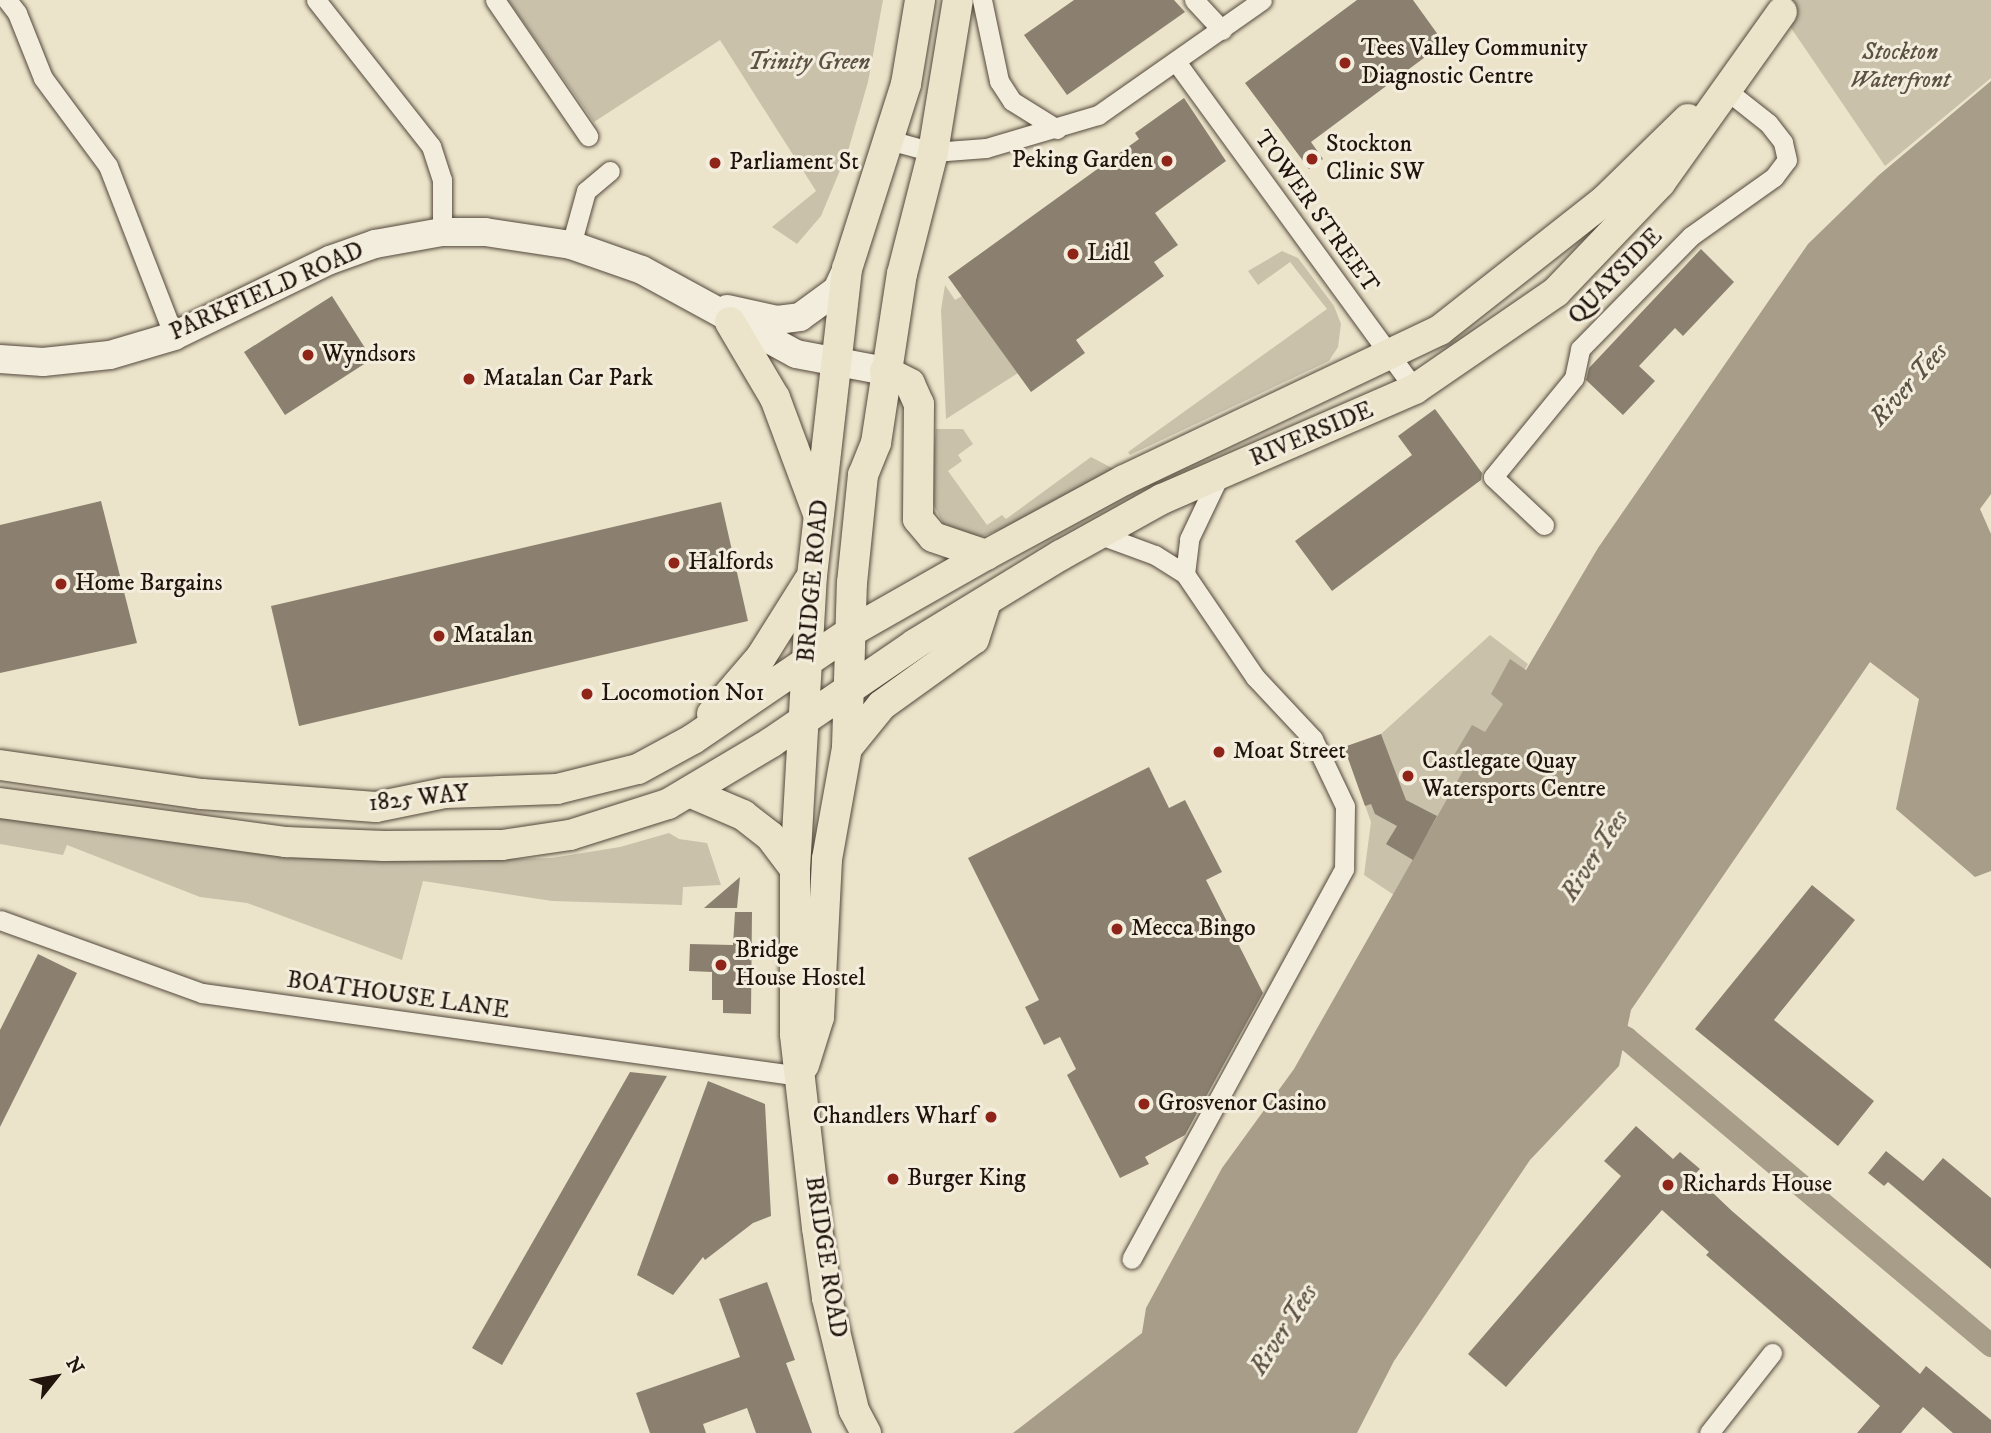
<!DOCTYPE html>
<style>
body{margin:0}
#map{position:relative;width:1991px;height:1433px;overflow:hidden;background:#ece4ca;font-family:"IM FELL DW Pica",serif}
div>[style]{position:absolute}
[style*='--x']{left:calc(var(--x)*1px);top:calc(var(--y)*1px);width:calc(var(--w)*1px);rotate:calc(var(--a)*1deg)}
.green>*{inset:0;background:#c9c1aa}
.water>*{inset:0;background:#a79d89}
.canal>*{height:23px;margin:-11.5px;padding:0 11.5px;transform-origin:11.5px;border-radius:11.5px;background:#a79d89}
.building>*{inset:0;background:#8b806f}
.roads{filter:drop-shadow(0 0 2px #54483c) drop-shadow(0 0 2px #54483c)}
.street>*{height:19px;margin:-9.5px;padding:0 9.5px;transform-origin:9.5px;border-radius:9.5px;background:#f3eddd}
.secondary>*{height:28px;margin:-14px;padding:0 14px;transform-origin:14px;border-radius:14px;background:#f3eddd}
.primary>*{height:30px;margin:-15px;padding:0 15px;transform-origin:15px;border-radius:15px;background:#ece4ca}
.dots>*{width:19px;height:19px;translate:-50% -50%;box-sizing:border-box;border:4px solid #f3eddd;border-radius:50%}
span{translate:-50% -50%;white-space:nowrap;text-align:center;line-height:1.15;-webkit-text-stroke:6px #f3eddd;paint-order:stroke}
.poi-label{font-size:24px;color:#21140c}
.left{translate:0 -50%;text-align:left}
.right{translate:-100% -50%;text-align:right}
.park-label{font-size:24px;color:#5c5143;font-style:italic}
.street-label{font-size:24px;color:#21140c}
.water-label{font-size:26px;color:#5d5244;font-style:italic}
.north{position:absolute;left:21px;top:1342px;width:70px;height:70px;-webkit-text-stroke:5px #f3eddd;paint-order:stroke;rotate:59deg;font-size:19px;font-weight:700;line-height:28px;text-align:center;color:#21140c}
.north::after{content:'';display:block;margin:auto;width:24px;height:32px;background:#21140c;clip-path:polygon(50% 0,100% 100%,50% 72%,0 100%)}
</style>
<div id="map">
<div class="green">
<div style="clip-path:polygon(508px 0,883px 0,868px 82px,848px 151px,821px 216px,797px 244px,772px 227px,816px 191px,720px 40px,594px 122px)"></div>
<div style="clip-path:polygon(1772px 0,1991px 0,1991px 78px,1885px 166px)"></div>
<div style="clip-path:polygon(1282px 251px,1298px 258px,1334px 306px,1341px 324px,1338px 347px,1329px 361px,1130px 455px,1128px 452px,1327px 309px,1290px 262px,1258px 285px,1248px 271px)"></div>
<div style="clip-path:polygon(945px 285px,955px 300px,962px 296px,1018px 373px,946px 419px,941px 310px)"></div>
<div style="clip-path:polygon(936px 429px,963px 429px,973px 444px,958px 455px,962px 461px,948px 471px,987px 525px,1002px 515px,1006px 519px,1091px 457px,1114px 469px,1002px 529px,980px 537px,959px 534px,945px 527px,930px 498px)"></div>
<div style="clip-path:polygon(1490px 635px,1528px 664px,1394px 895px,1364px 875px,1371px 822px,1344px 747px,1381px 734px)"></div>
<div style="clip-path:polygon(0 818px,214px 846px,424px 861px,551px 858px,620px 847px,669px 833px,679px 839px,707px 843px,721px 885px,683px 887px,682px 905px,552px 901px,423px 881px,402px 960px,247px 903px,200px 897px,67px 845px,63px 855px,0 844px)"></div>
</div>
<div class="water">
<div style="clip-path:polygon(1991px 81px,1991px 494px,1980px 509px,1991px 534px,1991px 871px,1975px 877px,1896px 809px,1919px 699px,1870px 662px,1631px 1010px,1619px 1066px,1530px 1160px,1394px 1361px,1357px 1433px,1013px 1433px,1142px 1333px,1146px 1308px,1222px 1168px,1294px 1069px,1463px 771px,1450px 762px,1472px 725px,1485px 732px,1503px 704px,1491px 694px,1510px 659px,1526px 670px,1598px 548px,1808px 244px,1879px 175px)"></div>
</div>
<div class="canal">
<div style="--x:1601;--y:1025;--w:28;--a:27"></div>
<div style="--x:1626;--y:1038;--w:477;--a:40.1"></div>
</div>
<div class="building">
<div style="clip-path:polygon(1074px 0,1174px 0,1185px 12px,1067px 95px,1024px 35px)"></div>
<div style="clip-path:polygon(1357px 0,1413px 0,1444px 43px,1311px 142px,1323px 159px,1309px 169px,1245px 83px)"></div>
<div style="clip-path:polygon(1184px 98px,1226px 161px,1155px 213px,1178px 245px,1154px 262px,1164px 276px,1076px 340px,1085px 353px,1031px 392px,948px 277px,1139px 139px,1135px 133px)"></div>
<div style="clip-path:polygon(1701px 249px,1734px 282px,1683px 336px,1675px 328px,1639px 366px,1655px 381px,1623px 415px,1586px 380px,1589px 368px)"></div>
<div style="clip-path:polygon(332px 296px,372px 359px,285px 415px,244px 352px)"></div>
<div style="clip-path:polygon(1435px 409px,1482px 473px,1481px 480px,1332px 591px,1295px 541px,1412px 455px,1398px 436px)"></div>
<div style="clip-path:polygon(101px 501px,137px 643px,0 673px,0 525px)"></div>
<div style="clip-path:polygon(721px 502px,748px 621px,299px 726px,271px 606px)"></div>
<div style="clip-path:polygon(1381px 734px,1406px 800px,1437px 816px,1413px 860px,1386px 844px,1397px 826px,1375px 814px,1371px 804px,1365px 806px,1344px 747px)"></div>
<div style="clip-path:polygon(1149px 767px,1169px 808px,1185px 800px,1222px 872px,1206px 880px,1263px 993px,1185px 1135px,1145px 1157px,1149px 1164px,1120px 1178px,1067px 1075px,1076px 1069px,1060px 1037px,1044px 1045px,1025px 1007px,1039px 1000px,968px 858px)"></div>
<div style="clip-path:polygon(740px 877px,737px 908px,704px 908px)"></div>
<div style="clip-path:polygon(1812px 885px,1855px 920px,1774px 1020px,1874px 1101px,1838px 1146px,1695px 1029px)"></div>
<div style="clip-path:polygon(735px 912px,752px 912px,751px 1014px,723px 1013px,723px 1000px,712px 1000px,712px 972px,689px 971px,690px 944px,733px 945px)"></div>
<div style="clip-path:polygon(38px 954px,77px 973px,0 1127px,0 1030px)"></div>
<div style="clip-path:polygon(630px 1072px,667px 1076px,502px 1365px,472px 1348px)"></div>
<div style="clip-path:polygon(708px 1081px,765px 1104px,771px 1216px,753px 1223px,705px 1260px,703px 1257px,673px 1295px,637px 1275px)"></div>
<div style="clip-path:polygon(1636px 1126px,1673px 1159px,1680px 1152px,1700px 1169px,1694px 1175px,1732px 1211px,1920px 1374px,1926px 1366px,1991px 1420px,1991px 1433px,1953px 1433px,1923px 1407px,1901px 1433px,1857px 1433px,1880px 1406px,1706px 1255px,1709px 1252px,1662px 1210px,1506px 1387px,1468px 1354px,1621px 1176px,1604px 1161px)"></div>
<div style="clip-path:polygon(1886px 1151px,1923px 1181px,1943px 1158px,1991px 1198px,1991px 1269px,1888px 1182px,1884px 1186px,1868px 1173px)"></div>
<div style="clip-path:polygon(767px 1282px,795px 1360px,786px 1363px,812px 1433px,756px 1433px,747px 1408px,703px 1424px,706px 1433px,650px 1433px,636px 1393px,740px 1357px,719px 1299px)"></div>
</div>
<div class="roads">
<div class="street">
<div style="--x:7;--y:0;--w:16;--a:52"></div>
<div style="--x:17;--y:13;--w:70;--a:68.2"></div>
<div style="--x:43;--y:78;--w:109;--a:53.5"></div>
<div style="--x:108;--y:166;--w:182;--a:68.8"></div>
<div style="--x:316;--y:0;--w:186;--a:51.8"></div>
<div style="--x:431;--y:146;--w:36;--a:72"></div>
<div style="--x:442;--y:180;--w:52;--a:90"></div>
<div style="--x:495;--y:0;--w:165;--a:55.6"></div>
<div style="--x:982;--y:0;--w:83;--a:78.1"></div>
<div style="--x:999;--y:81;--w:24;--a:57"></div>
<div style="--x:1012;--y:101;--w:53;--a:31.9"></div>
<div style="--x:1194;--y:0;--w:41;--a:47"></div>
<div style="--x:1177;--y:63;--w:404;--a:53.9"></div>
<div style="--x:889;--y:140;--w:46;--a:15.3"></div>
<div style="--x:933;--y:152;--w:53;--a:-4.3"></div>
<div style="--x:986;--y:148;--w:117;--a:-16.4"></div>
<div style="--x:1098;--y:115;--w:200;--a:-35"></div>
<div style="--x:571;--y:245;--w:56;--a:-74.5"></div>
<div style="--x:586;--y:191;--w:31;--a:-40"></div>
<div style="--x:1544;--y:525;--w:70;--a:-136.7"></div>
<div style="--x:1493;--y:477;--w:128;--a:-50.7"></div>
<div style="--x:1574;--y:378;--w:30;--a:-78"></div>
<div style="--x:1580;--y:349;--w:158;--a:-45.5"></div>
<div style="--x:1691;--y:236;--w:102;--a:-35.4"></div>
<div style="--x:1774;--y:177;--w:21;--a:-53"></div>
<div style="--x:1787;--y:160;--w:18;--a:-103"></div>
<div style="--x:1783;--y:142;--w:24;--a:-128"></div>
<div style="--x:1768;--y:123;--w:55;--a:-141.7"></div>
<div style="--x:1098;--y:534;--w:61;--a:20.2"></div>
<div style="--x:1155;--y:555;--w:36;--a:32"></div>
<div style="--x:1185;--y:574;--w:125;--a:55.8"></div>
<div style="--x:1255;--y:677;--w:85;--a:46.9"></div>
<div style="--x:1313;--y:739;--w:74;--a:64.5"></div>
<div style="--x:1345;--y:806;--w:63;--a:90.9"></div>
<div style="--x:1344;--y:869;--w:444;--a:118.6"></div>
<div style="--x:1185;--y:574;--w:35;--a:-83"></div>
<div style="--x:1189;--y:539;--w:74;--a:-64.5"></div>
<div style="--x:0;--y:920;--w:215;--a:19.9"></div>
<div style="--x:202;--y:993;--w:604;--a:7.9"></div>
<div style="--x:1709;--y:1433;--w:102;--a:-51.8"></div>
</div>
<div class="secondary">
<div style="--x:727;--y:309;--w:51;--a:12.4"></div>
<div style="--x:777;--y:320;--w:23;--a:-7"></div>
<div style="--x:800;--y:317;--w:46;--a:-36.1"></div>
<div style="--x:837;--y:290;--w:23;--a:-65"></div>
<div style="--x:0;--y:359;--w:43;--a:4"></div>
<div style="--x:43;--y:362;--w:67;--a:-6"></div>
<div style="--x:110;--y:355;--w:67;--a:-16.5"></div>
<div style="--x:174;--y:336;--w:174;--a:-26"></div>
<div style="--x:330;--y:260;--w:48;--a:-19.6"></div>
<div style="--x:375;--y:244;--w:68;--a:-10.2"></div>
<div style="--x:442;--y:232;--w:43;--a:0"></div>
<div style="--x:485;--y:232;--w:87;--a:8.6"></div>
<div style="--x:571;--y:245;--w:75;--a:19.4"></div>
<div style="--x:642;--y:270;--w:175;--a:28.6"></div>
<div style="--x:796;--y:354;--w:91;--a:10.8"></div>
</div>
<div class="primary">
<div style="--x:730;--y:322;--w:88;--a:59.4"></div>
<div style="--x:775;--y:398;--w:121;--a:69.6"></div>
<div style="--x:885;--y:371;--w:28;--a:27"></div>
<div style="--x:910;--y:384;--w:22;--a:66"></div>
<div style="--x:919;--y:404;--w:115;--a:90.5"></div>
<div style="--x:918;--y:519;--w:23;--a:50"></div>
<div style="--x:933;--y:537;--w:56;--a:18.8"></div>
<div style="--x:712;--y:714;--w:75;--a:-49.3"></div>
<div style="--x:761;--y:657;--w:89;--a:-57.9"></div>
<div style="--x:847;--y:748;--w:55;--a:-50.9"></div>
<div style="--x:882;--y:705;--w:113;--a:-35.7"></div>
<div style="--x:974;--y:639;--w:39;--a:-72"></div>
<div style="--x:0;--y:765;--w:204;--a:8.2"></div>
<div style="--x:202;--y:794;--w:174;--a:4.3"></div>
<div style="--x:376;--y:807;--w:70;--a:-11.5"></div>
<div style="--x:445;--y:793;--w:112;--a:-2"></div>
<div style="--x:557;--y:789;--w:83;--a:-13.9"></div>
<div style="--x:638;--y:769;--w:63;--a:-28.6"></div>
<div style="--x:693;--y:739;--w:192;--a:-34.2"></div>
<div style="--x:852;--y:631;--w:154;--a:-29.6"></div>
<div style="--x:986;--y:555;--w:157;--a:-28.5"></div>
<div style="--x:1124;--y:480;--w:350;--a:-25.4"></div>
<div style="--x:1440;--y:330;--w:210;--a:-38.2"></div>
<div style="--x:1605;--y:200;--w:116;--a:-44.3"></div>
<div style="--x:689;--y:792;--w:59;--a:23.1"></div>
<div style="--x:743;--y:815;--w:34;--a:38"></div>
<div style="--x:770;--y:836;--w:41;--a:52.9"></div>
<div style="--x:0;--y:803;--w:289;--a:7.8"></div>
<div style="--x:286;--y:842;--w:98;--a:2.3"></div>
<div style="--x:384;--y:846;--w:118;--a:-0.5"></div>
<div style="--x:502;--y:845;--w:69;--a:-8.4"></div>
<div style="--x:570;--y:835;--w:103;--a:-17.6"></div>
<div style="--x:668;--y:804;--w:121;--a:-30.8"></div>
<div style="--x:772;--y:742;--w:173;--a:-34.4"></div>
<div style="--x:915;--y:644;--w:171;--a:-31.4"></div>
<div style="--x:1061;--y:555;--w:115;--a:-29"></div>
<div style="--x:1162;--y:499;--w:276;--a:-23.5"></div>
<div style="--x:1415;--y:389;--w:171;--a:-34.5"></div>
<div style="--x:1556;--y:292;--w:151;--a:-46.3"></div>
<div style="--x:1660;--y:183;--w:210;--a:-54.5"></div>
<div style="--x:804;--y:1065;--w:50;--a:-72.6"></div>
<div style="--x:819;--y:1017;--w:158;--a:-87.1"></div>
<div style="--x:827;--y:859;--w:113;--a:-79.8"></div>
<div style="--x:847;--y:748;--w:165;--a:-88.3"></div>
<div style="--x:852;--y:583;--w:109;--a:-84.2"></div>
<div style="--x:863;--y:475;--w:35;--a:-68"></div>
<div style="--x:876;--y:443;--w:171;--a:-81.3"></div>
<div style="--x:902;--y:274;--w:126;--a:-75.7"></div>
<div style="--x:933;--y:152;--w:154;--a:-80.7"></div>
<div style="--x:866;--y:1433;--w:26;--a:-118"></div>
<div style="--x:854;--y:1410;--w:115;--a:-103.6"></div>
<div style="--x:827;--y:1298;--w:71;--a:-98.1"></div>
<div style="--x:817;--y:1228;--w:195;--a:-96.5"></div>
<div style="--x:795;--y:1034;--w:165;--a:-90"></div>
<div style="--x:795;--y:869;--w:293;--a:-86.7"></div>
<div style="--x:812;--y:576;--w:309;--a:-83.5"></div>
<div style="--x:847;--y:269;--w:194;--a:-72.3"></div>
<div style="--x:906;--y:84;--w:85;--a:-80.5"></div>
</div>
</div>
<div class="dots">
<div style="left:1345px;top:63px;background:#8f2418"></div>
<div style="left:1312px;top:159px;background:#8f2418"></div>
<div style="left:1167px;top:161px;background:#8f2418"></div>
<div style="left:715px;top:163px;background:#8f2418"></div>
<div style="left:1073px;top:254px;background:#8f2418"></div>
<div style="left:308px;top:355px;background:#8f2418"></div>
<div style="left:469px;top:379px;background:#8f2418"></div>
<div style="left:674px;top:563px;background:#8f2418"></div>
<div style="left:61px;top:584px;background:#8f2418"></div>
<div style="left:439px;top:636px;background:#8f2418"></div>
<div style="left:587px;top:694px;background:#8f2418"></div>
<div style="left:1219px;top:752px;background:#8f2418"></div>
<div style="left:1408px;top:776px;background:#8f2418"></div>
<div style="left:1117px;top:929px;background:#8f2418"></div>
<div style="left:721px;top:965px;background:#8f2418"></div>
<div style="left:1144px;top:1104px;background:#8f2418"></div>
<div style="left:991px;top:1117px;background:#8f2418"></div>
<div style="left:893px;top:1179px;background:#8f2418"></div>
<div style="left:1668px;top:1185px;background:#8f2418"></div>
</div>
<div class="poi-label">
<span class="left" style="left:1361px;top:63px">Tees Valley Community<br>Diagnostic Centre</span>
<span class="left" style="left:1326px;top:159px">Stockton<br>Clinic SW</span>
<span class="right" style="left:1153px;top:161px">Peking Garden</span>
<span class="left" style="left:729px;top:163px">Parliament St</span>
<span class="left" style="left:1087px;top:254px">Lidl</span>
<span class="left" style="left:322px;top:355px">Wyndsors</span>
<span class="left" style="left:483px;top:379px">Matalan Car Park</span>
<span class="left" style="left:688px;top:563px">Halfords</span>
<span class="left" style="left:75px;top:584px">Home Bargains</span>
<span class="left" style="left:453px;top:636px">Matalan</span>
<span class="left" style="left:601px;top:694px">Locomotion No1</span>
<span class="left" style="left:1233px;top:752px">Moat Street</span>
<span class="left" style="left:1422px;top:776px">Castlegate Quay<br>Watersports Centre</span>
<span class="left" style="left:1131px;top:929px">Mecca Bingo</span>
<span class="left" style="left:735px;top:965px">Bridge<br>House Hostel</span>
<span class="left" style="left:1158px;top:1104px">Grosvenor Casino</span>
<span class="right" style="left:977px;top:1117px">Chandlers Wharf</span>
<span class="left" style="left:907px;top:1179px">Burger King</span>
<span class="left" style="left:1682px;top:1185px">Richards House</span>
</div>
<div class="park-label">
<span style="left:1900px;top:67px">Stockton<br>Waterfront</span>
<span style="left:809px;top:63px">Trinity Green</span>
</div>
<div class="street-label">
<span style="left:1316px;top:212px;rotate:54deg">TOWER STREET</span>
<span style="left:1616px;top:277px;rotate:-46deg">QUAYSIDE</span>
<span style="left:267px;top:292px;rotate:-24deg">PARKFIELD ROAD</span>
<span style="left:1312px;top:435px;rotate:-23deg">RIVERSIDE</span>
<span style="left:814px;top:581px;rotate:-85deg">BRIDGE ROAD</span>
<span style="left:419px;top:799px;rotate:-6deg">1825 WAY</span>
<span style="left:398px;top:996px;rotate:8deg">BOATHOUSE LANE</span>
<span style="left:825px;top:1257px;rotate:81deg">BRIDGE ROAD</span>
</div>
<div class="water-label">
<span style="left:1909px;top:385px;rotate:-48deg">River Tees</span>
<span style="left:1595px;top:856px;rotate:-57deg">River Tees</span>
<span style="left:1284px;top:1330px;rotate:-57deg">River Tees</span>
</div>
<div class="north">N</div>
</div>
